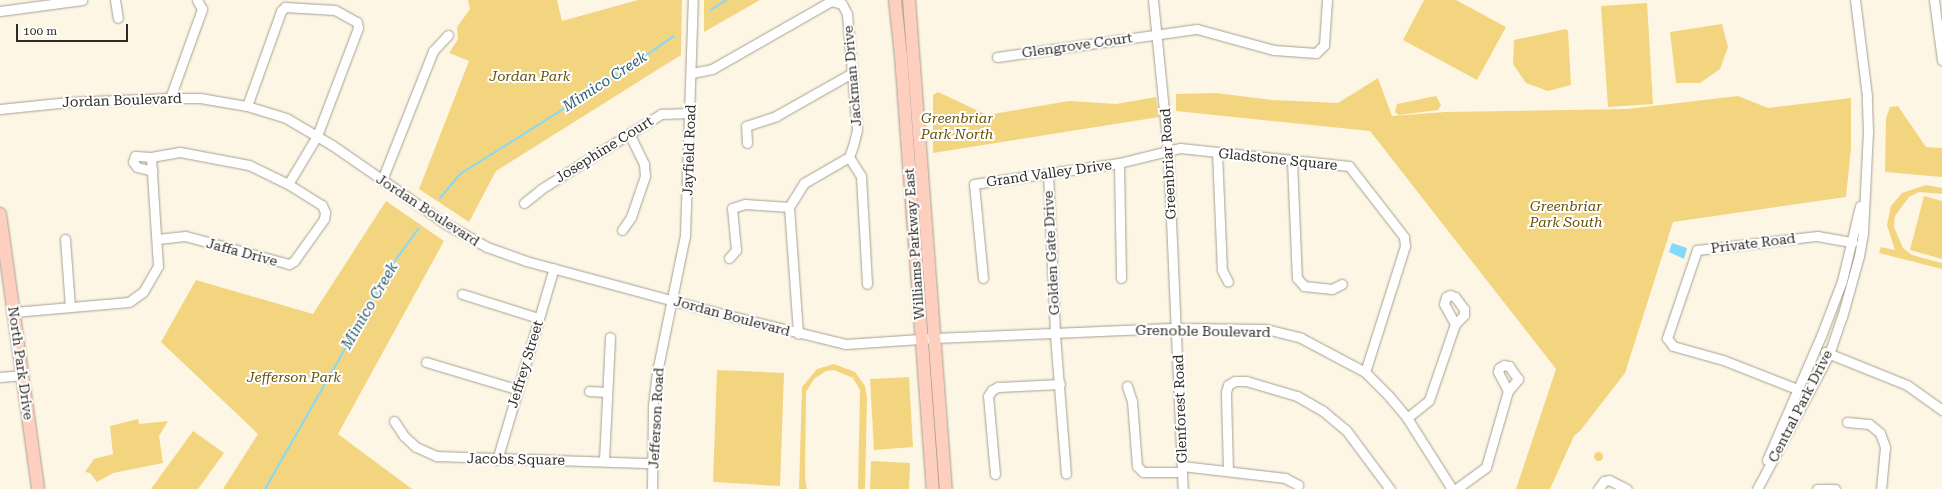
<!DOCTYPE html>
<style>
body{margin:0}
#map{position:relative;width:1942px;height:489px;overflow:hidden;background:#fdf6e4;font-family:"Roboto Serif",serif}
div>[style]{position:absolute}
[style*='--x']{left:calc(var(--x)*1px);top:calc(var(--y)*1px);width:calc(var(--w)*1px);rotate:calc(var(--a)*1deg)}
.green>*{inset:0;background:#f3d580}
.round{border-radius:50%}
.water>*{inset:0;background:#83d9fc}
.stream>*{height:2px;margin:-1px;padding:0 1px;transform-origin:1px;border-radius:1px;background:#83d9fc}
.roads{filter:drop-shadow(0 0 1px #a6a090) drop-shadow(0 0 1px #a6a090)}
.minor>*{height:9px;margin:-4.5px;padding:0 4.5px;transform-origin:4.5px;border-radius:4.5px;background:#fff}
.major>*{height:12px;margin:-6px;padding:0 6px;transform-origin:6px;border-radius:6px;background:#fecebe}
span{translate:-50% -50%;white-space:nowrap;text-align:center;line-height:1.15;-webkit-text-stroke:4px #fff;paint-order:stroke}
.street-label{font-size:14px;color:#2d2b24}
.park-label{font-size:14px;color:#675203;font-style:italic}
.water-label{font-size:15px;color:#2e5e71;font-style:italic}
.scale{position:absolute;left:16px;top:24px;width:112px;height:18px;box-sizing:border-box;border:2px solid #2d2b24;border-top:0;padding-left:5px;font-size:12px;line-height:14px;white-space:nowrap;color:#2d2b24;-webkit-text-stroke:3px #fff;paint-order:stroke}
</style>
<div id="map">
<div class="green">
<div style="clip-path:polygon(468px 0,557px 0,562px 21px,638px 0,682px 0,681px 55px,496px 171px,469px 222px,419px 189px,469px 61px,449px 53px,458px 39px,457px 27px,470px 9px)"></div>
<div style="clip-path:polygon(704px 0,760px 0,704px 32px)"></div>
<div style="clip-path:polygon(1424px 0,1456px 0,1506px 27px,1477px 80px,1403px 40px)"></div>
<div style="clip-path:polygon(1647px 3px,1653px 104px,1608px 107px,1601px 6px)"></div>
<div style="clip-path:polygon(1722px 24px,1728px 47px,1720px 69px,1700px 83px,1676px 83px,1670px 32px)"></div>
<div style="clip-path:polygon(1566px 29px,1568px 31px,1571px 85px,1548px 91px,1526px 83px,1513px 64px,1514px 40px)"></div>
<div style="clip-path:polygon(1378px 78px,1392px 116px,1445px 112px,1627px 109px,1738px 96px,1768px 108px,1851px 98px,1851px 148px,1846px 197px,1673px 222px,1625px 373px,1580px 431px,1574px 436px,1550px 489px,1516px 489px,1556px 369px,1370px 131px,1176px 111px,1176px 94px,1216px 93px,1273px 100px,1338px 103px)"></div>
<div style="clip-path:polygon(938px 92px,987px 115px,1069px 101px,1116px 104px,1156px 97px,1159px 117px,933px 153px,933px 95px)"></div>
<div style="clip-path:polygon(1436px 96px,1441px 105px,1438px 110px,1399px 115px,1395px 112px,1397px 104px)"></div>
<div style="clip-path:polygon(1898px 106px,1926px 147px,1942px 148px,1942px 177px,1885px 172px,1886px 118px,1890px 107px)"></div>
<div style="clip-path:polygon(1926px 185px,1942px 188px,1942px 194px,1919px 192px,1909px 197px,1895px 216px,1894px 227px,1903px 248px,1912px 255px,1942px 263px,1942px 269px,1879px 253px,1881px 247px,1895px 250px,1887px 225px,1891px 206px,1902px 193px)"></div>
<div style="clip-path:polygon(1924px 196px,1942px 201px,1942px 259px,1910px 250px)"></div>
<div style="clip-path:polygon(386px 201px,444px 241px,338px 434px,412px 489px,223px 489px,258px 434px,161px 342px,196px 280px,313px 314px)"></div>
<div style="clip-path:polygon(834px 364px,855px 372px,865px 386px,867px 398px,865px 489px,858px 489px,860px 390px,853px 378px,834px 370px,826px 371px,814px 379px,806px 392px,805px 477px,807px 489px,799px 489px,802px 387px,817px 369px)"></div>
<div style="clip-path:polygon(717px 370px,784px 373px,780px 486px,713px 482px)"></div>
<div style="clip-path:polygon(909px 377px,913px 447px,874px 450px,870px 379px)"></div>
<div style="clip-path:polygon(138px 419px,139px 424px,168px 421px,159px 436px,163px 463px,113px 473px,97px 482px,90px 473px,85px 472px,94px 459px,113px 454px,110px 426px)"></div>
<div style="clip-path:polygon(193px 431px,224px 453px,198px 489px,151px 489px)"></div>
<div class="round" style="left:1593.5px;top:451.5px;width:9px;height:9px"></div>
<div style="clip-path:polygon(871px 461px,910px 463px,909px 489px,870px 489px)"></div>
</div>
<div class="water">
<div style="clip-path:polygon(1672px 243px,1687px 248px,1684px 259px,1669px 252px)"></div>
</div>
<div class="stream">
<div style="--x:711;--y:10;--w:18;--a:-34"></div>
<div style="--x:440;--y:198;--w:31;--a:-50"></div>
<div style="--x:460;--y:174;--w:186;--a:-32.1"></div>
<div style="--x:618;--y:75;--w:68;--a:-34.9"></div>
<div style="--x:265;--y:489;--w:266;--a:-60.3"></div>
<div style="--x:397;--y:258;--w:36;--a:-54"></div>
</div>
<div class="roads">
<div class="minor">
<div style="--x:115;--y:0;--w:18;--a:81"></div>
<div style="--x:1153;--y:0;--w:152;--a:84.3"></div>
<div style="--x:1168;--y:151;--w:338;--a:87.5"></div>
<div style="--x:1934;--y:0;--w:61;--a:82.4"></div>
<div style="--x:0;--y:11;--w:83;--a:-7.6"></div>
<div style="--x:997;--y:57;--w:202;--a:-8"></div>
<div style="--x:1197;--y:29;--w:80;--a:15.3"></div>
<div style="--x:1274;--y:50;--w:42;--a:4.1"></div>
<div style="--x:1316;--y:53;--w:11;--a:-45"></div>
<div style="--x:1324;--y:45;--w:45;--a:-86.2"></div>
<div style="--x:692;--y:73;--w:20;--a:-11"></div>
<div style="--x:712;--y:69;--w:137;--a:-29.7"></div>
<div style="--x:831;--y:1;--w:11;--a:15"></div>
<div style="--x:842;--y:4;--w:11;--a:63"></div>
<div style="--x:847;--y:14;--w:116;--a:85.1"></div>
<div style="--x:857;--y:130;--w:16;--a:104"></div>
<div style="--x:853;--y:146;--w:12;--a:110"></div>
<div style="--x:849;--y:157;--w:52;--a:150"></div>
<div style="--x:804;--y:183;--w:28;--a:122"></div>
<div style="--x:789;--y:207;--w:127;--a:85.9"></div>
<div style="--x:170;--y:98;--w:95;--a:-70.2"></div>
<div style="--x:202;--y:9;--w:10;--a:-119"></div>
<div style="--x:247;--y:106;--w:101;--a:-70.3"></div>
<div style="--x:281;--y:11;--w:6;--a:-45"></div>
<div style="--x:285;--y:7;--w:50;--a:3.4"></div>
<div style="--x:335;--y:10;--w:25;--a:29"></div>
<div style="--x:357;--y:22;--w:6;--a:81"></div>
<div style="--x:358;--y:28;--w:116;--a:110.8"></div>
<div style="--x:317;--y:136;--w:56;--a:121.1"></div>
<div style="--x:0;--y:109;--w:69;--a:-5.8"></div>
<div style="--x:69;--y:102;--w:101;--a:-2.3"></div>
<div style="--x:170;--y:98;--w:30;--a:0"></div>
<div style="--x:200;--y:98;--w:48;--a:9.7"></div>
<div style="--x:247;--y:106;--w:41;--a:17.1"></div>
<div style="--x:286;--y:118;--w:53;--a:30.4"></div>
<div style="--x:332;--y:145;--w:139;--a:34.7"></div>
<div style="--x:446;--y:224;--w:47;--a:29.3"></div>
<div style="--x:487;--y:247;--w:41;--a:19.7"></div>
<div style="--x:526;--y:261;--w:200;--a:15.1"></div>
<div style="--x:719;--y:313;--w:131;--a:13.7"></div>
<div style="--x:846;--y:344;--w:89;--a:-3.9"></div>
<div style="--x:935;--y:338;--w:242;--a:-2.4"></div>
<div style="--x:1177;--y:328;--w:89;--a:0.6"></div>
<div style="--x:1266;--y:329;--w:36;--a:14"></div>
<div style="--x:1301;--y:338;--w:72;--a:28"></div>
<div style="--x:1365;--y:372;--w:33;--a:45"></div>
<div style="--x:1388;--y:395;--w:30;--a:50"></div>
<div style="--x:1407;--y:418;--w:84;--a:57.6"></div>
<div style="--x:747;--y:143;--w:17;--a:-93"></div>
<div style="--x:746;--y:126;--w:32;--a:-18"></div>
<div style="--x:776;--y:116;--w:87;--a:-29.5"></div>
<div style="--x:1217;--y:152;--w:118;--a:87.6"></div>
<div style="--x:1222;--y:270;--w:13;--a:63"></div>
<div style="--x:151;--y:157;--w:16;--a:-176"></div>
<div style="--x:135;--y:156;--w:6;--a:108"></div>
<div style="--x:133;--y:162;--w:6;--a:51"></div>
<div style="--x:137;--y:167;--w:16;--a:14"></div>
<div style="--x:849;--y:157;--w:22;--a:58"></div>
<div style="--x:861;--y:176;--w:108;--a:86.8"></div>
<div style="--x:1292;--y:161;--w:117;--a:87.6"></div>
<div style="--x:1297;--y:278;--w:11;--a:49"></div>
<div style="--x:1304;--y:286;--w:28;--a:6"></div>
<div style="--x:1332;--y:289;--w:11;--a:-27"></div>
<div style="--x:1119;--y:163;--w:115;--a:89"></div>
<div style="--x:1048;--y:172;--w:163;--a:87.5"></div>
<div style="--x:1055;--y:335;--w:139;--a:85.5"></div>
<div style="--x:382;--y:180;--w:139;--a:-68.4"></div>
<div style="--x:433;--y:51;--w:22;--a:-47"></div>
<div style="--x:524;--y:203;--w:22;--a:-39"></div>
<div style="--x:541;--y:189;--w:142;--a:-32"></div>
<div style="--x:661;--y:114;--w:29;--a:-2"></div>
<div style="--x:622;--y:230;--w:16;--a:-55"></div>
<div style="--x:631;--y:217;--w:43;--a:-71.1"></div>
<div style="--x:645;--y:176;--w:12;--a:-95"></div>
<div style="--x:644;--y:164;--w:34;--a:-116"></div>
<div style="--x:65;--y:239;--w:68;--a:85.8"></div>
<div style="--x:729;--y:258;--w:11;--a:-49"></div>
<div style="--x:736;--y:250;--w:42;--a:-95.4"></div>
<div style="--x:732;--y:208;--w:14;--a:-17"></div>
<div style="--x:745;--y:204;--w:44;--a:3.9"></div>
<div style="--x:983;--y:278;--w:94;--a:-95.5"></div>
<div style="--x:974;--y:184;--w:147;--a:-8.2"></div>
<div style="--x:1119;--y:163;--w:63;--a:-13.8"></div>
<div style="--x:1180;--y:148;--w:170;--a:6.1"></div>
<div style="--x:1349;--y:166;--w:90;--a:52.2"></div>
<div style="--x:1404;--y:237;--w:9;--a:84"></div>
<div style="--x:1405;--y:246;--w:132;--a:107.6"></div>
<div style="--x:462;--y:294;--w:80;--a:17.5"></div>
<div style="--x:14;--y:312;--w:115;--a:-5"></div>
<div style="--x:129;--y:302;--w:17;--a:-36"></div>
<div style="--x:143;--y:292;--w:30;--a:-60"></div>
<div style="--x:158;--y:266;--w:109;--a:-93.7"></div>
<div style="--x:151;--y:157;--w:29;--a:-10"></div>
<div style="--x:180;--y:152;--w:70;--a:10.7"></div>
<div style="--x:249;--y:165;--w:43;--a:26"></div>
<div style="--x:288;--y:184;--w:40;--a:32"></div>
<div style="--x:322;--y:205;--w:8;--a:67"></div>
<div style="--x:325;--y:212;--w:7;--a:98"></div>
<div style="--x:324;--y:219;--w:52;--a:125.5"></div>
<div style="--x:294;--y:261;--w:6;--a:149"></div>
<div style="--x:289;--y:264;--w:108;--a:-164.9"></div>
<div style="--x:185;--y:236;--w:28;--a:174"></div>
<div style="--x:1825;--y:352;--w:88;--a:21.9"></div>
<div style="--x:1907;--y:385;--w:43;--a:35.5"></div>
<div style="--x:426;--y:362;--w:94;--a:16.7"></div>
<div style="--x:0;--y:377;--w:23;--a:-5"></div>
<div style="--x:1127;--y:386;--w:16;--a:72"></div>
<div style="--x:1132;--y:401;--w:65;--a:85.6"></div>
<div style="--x:1137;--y:466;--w:8;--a:45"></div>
<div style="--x:1143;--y:472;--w:39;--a:0"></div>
<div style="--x:1797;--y:389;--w:79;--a:-158.6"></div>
<div style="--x:1723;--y:360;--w:52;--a:-164.4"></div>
<div style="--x:1673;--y:346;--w:10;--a:-127"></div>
<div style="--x:1667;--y:338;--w:93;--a:-71.2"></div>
<div style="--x:1697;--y:250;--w:121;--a:-6.7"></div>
<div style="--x:1817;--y:236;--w:36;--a:10"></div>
<div style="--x:589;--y:391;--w:17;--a:3"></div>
<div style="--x:1407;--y:418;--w:28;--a:-39"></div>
<div style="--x:1429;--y:400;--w:80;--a:-71.1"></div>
<div style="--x:1455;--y:324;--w:13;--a:-45"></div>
<div style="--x:1464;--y:315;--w:6;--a:-90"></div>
<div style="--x:1464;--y:309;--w:15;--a:-127"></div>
<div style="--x:1455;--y:297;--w:5;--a:-158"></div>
<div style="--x:1450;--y:295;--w:4;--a:153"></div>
<div style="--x:1446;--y:297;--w:7;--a:106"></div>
<div style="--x:1444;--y:304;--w:23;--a:61"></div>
<div style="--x:394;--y:421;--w:18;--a:56"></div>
<div style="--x:404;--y:436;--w:16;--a:43"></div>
<div style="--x:416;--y:447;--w:22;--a:24"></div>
<div style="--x:436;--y:456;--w:216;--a:1.9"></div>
<div style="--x:1847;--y:422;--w:22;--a:5"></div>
<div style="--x:1869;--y:424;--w:14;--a:39"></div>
<div style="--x:1880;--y:433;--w:15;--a:70"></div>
<div style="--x:1885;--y:447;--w:42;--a:95.4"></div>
<div style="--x:497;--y:460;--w:200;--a:-73.5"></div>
<div style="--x:604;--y:460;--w:123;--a:-87.2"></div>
<div style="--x:1767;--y:460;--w:135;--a:-66.5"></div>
<div style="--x:1821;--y:336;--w:59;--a:-69.1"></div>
<div style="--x:1842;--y:281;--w:77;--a:-76.5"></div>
<div style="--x:1182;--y:466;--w:104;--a:6.6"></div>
<div style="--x:1285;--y:478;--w:15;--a:28"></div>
<div style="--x:1228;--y:471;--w:79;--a:-91.5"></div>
<div style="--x:1226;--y:392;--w:7;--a:-74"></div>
<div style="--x:1228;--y:385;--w:8;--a:-30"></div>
<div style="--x:1235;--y:381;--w:11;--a:0"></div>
<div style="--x:1246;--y:381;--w:53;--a:16.4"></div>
<div style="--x:1297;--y:396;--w:30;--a:30"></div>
<div style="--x:1323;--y:411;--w:30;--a:40"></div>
<div style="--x:1346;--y:430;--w:74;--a:53.3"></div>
<div style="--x:995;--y:474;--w:78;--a:-95.1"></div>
<div style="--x:988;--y:396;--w:7;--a:-56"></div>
<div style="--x:992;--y:390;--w:7;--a:-27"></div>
<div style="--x:998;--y:387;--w:62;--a:-2.8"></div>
<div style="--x:652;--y:489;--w:84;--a:-89.3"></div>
<div style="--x:653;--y:405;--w:38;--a:-83"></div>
<div style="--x:658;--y:367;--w:135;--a:-78.4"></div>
<div style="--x:685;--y:235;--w:235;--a:-88.1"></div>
<div style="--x:1456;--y:489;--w:37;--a:-36"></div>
<div style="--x:1486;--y:467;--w:79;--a:-73.9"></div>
<div style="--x:1508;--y:391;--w:16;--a:-50"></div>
<div style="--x:1518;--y:379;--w:16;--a:-125"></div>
<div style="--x:1509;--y:366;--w:5;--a:-169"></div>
<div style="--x:1504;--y:365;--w:6;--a:149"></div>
<div style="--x:1499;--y:368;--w:4;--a:104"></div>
<div style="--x:1498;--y:372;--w:21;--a:62"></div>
<div style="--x:1598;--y:489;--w:10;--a:-53"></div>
<div style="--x:1604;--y:481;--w:5;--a:-11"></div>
<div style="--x:1609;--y:480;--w:20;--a:27"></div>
<div style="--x:1757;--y:489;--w:153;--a:-61.9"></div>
<div style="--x:1829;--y:354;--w:39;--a:-71"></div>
<div style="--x:1842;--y:317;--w:63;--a:-74.4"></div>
<div style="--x:1859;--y:256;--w:23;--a:-80"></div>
<div style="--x:1863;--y:233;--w:101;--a:-87.2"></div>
<div style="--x:1868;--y:132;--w:36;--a:-92"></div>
<div style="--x:1867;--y:96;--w:97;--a:-97.1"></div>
<div style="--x:1817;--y:489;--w:18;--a:0"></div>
</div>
<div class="major">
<div style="--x:895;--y:0;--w:56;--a:83.9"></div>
<div style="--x:901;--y:56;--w:434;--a:85.8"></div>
<div style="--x:909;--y:0;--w:490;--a:85.7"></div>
<div style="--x:0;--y:214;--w:278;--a:82.1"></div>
</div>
</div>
<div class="street-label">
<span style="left:1077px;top:45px;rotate:-8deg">Glengrove Court</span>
<span style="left:852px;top:76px;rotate:-95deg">Jackman Drive</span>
<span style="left:122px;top:100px;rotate:-2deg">Jordan Boulevard</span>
<span style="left:604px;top:149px;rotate:-32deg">Josephine Court</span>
<span style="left:689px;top:150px;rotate:-88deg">Jayfield Road</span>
<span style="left:1278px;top:159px;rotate:6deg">Gladstone Square</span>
<span style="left:1168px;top:164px;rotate:-93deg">Greenbriar Road</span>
<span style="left:1049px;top:173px;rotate:-8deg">Grand Valley Drive</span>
<span style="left:428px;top:210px;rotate:33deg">Jordan Boulevard</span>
<span style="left:1753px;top:243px;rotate:-7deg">Private Road</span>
<span style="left:914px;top:244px;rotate:-94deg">Williams Parkway East</span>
<span style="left:242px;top:252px;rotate:15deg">Jaffa Drive</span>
<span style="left:1051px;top:253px;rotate:-93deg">Golden Gate Drive</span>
<span style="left:732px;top:316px;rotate:15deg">Jordan Boulevard</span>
<span style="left:1203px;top:331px;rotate:1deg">Grenoble Boulevard</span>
<span style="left:21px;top:363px;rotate:82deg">North Park Drive</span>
<span style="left:525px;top:364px;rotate:-73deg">Jeffrey Street</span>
<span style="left:1800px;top:406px;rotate:-63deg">Central Park Drive</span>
<span style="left:1180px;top:409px;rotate:-92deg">Glenforest Road</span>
<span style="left:656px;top:418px;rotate:-87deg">Jefferson Road</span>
<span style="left:516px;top:459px;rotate:1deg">Jacobs Square</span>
</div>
<div class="park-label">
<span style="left:530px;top:76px">Jordan Park</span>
<span style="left:957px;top:126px">Greenbriar<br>Park North</span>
<span style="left:1566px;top:214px">Greenbriar<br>Park South</span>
<span style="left:294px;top:377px">Jefferson Park</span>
</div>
<div class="water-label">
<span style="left:605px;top:82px;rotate:-33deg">Mimico Creek</span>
<span style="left:370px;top:306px;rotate:-60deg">Mimico Creek</span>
</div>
<div class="scale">100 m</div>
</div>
